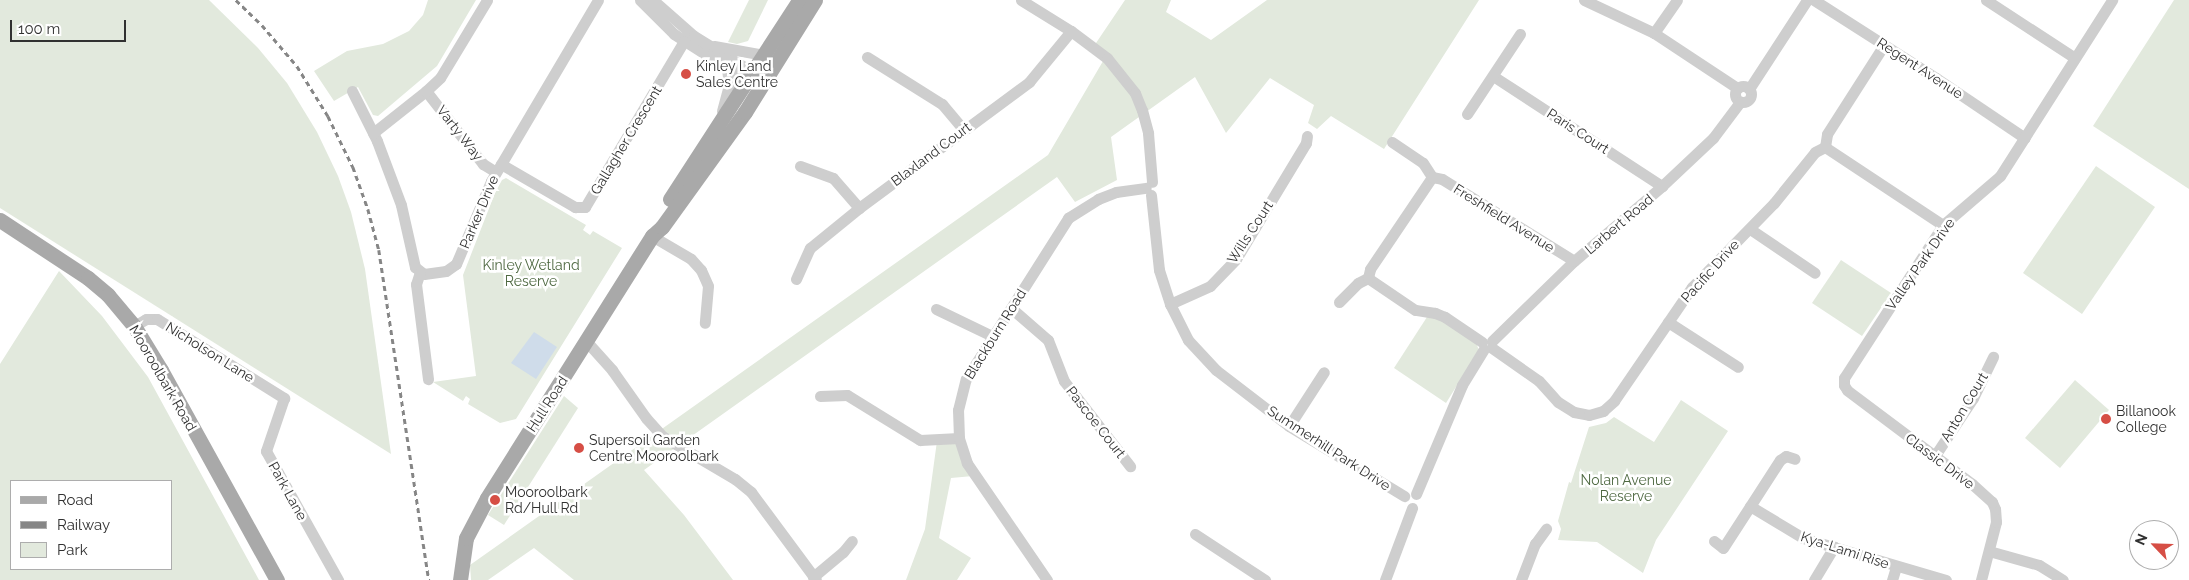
<!DOCTYPE html>
<style>
body{margin:0}
#map{position:relative;width:2189px;height:580px;overflow:hidden;background:#fff;font-family:Raleway,sans-serif}
div>[style]{position:absolute}
[style*='--x']{left:calc(var(--x)*1px);top:calc(var(--y)*1px);width:calc(var(--w)*1px);rotate:calc(var(--a)*1deg)}
.green>*{inset:0;background:#e2e9dd}
.water>*{inset:0;background:#cfdcea}
.minor>*{height:11px;margin:-5.5px;padding:0 5.5px;transform-origin:5.5px;border-radius:5.5px;background:#cecece}
.minor>.ring{margin:-5.5px;padding:0;box-sizing:content-box;background:none;border:11px solid #cecece;border-radius:50%}
.major>*{height:15px;margin:-7.5px;padding:0 7.5px;transform-origin:7.5px;border-radius:7.5px;background:#a9a9a9}
.rail>*{height:2.5px;margin-top:-1.25px;transform-origin:0;background:repeating-linear-gradient(90deg,#868686 0 5px,transparent 0 9px)}
.dots>*{width:14px;height:14px;translate:-50% -50%;box-sizing:border-box;border:2px solid #fff;border-radius:50%}
span{translate:-50% -50%;white-space:nowrap;text-align:center;line-height:1.15;-webkit-text-stroke:5px #fff;paint-order:stroke}
.poi-label{font-size:14px;color:#313131}
.left{translate:0 -50%;text-align:left}
.street-label{font-size:14px;color:#313131}
.park-label{font-size:14px;color:#4f6942}
.legend{position:absolute;left:10px;top:480px;width:162px;height:90px;box-sizing:border-box;background:#fff;border:1px solid #adadad;margin:0;padding:6px 9px;list-style:none;font-size:15px;color:#313131}
.legend li{display:flex;align-items:center;gap:10px;height:25px}
.legend b{width:25px;border:1px solid #adadad}
.north{position:absolute;left:2129px;top:520px;width:50px;height:50px;box-sizing:border-box;background:#fff;border:1px solid #adadad;border-radius:50%;rotate:294deg;font-size:14px;font-weight:700;line-height:20px;text-align:center;color:#313131}
.north::after{content:'';display:block;margin:auto;width:18px;height:22px;background:#d64e45;clip-path:polygon(50% 0,100% 100%,50% 72%,0 100%)}
.scale{position:absolute;left:10px;top:20px;width:116px;height:22px;box-sizing:border-box;border:2px solid #313131;border-top:0;padding-left:6px;font-size:15px;line-height:18px;white-space:nowrap;color:#313131;-webkit-text-stroke:4px #fff;paint-order:stroke}
</style>
<div id="map">
<div class="green">
<div style="clip-path:polygon(0 0,209px 0,258px 48px,287px 83px,317px 132px,338px 176px,351px 212px,365px 269px,391px 454px,0 208px)"></div>
<div style="clip-path:polygon(428px 0,476px 0,437px 66px,378px 116px,373px 115px,358px 87px,334px 101px,314px 71px,347px 51px,383px 44px,409px 31px,423px 15px)"></div>
<div style="clip-path:polygon(749px 0,768px 0,748px 41px,737px 44px,728px 42px)"></div>
<div style="clip-path:polygon(1125px 0,1171px 0,1166px 12px,1211px 40px,1267px 0,1479px 0,1384px 149px,1331px 116px,1317px 129px,1308px 123px,1314px 105px,1270px 78px,1226px 133px,1195px 77px,1111px 137px,1117px 180px,1075px 202px,1057px 177px,644px 470px,684px 515px,733px 580px,574px 580px,534px 548px,488px 580px,471px 580px,470px 565px,1048px 155px,1106px 56px,1094px 46px)"></div>
<div style="clip-path:polygon(2174px 0,2189px 0,2189px 189px,2093px 126px)"></div>
<div style="clip-path:polygon(2096px 166px,2155px 207px,2082px 314px,2023px 273px)"></div>
<div style="clip-path:polygon(506px 178px,586px 225px,583px 230px,590px 235px,593px 231px,622px 248px,516px 419px,500px 423px,468px 404px,470px 399px,466px 396px,463px 401px,433px 382px,476px 376px,463px 275px,495px 193px,502px 180px)"></div>
<div style="clip-path:polygon(1841px 260px,1891px 293px,1862px 336px,1812px 303px)"></div>
<div style="clip-path:polygon(evenodd,59px 271px,102px 316px,148px 377px,259px 580px,0 580px,0 364px,59px 271px,11px 481px,171px 481px,171px 569px,11px 569px,11px 481px)"></div>
<div style="clip-path:polygon(1427px 317px,1443px 320px,1476px 343px,1479px 350px,1446px 403px,1394px 368px)"></div>
<div style="clip-path:polygon(2075px 380px,2109px 410px,2060px 468px,2025px 438px)"></div>
<div style="clip-path:polygon(564px 396px,578px 408px,504px 525px,488px 515px)"></div>
<div style="clip-path:polygon(1681px 400px,1728px 431px,1656px 540px,1643px 573px,1597px 542px,1558px 540px,1561px 529px,1558px 521px,1569px 482px,1571px 483px,1589px 427px,1606px 423px,1614px 417px,1654px 442px)"></div>
<div style="clip-path:polygon(958px 440px,973px 476px,951px 478px,939px 538px,971px 558px,957px 580px,906px 580px,925px 529px,937px 441px)"></div>
</div>
<div class="water">
<div style="clip-path:polygon(534px 332px,557px 347px,536px 379px,511px 363px)"></div>
</div>
<div class="minor">
<div style="--x:640;--y:0;--w:48;--a:45"></div>
<div style="--x:674;--y:34;--w:93;--a:32.7"></div>
<div style="--x:653;--y:0;--w:55;--a:41.3"></div>
<div style="--x:694;--y:36;--w:76;--a:31.6"></div>
<div style="--x:1021;--y:0;--w:59;--a:31.8"></div>
<div style="--x:1071;--y:31;--w:45;--a:36.9"></div>
<div style="--x:1107;--y:58;--w:45;--a:51.3"></div>
<div style="--x:1135;--y:93;--w:18;--a:68"></div>
<div style="--x:1142;--y:110;--w:24;--a:75"></div>
<div style="--x:1148;--y:133;--w:49;--a:85.3"></div>
<div style="--x:1584;--y:0;--w:77;--a:25.2"></div>
<div style="--x:1654;--y:33;--w:100;--a:33.5"></div>
<div style="--x:1814;--y:0;--w:145;--a:32.6"></div>
<div style="--x:1936;--y:78;--w:107;--a:34"></div>
<div style="--x:1986;--y:0;--w:106;--a:33.1"></div>
<div style="--x:1654;--y:33;--w:40;--a:-55.1"></div>
<div style="--x:714;--y:46;--w:51;--a:10.2"></div>
<div style="--x:867;--y:57;--w:89;--a:32.1"></div>
<div style="--x:942;--y:104;--w:33;--a:50"></div>
<div style="--x:1493;--y:76;--w:202;--a:33.1"></div>
<div class="ring" style="left:1735px;top:86px;width:5px;height:5px"></div>
<div style="--x:1749;--y:89;--w:106;--a:-56.9"></div>
<div style="--x:352;--y:91;--w:56;--a:63.4"></div>
<div style="--x:377;--y:141;--w:68;--a:69.4"></div>
<div style="--x:401;--y:205;--w:64;--a:77.3"></div>
<div style="--x:415;--y:267;--w:11;--a:38"></div>
<div style="--x:424;--y:274;--w:22;--a:-8"></div>
<div style="--x:446;--y:271;--w:12;--a:-35"></div>
<div style="--x:456;--y:264;--w:90;--a:-67.1"></div>
<div style="--x:491;--y:181;--w:210;--a:-59.4"></div>
<div style="--x:426;--y:91;--w:93;--a:52"></div>
<div style="--x:483;--y:164;--w:15;--a:32"></div>
<div style="--x:722;--y:111;--w:27;--a:-75"></div>
<div style="--x:729;--y:85;--w:17;--a:-97"></div>
<div style="--x:1467;--y:114;--w:96;--a:-56.5"></div>
<div style="--x:373;--y:133;--w:68;--a:-38.4"></div>
<div style="--x:426;--y:91;--w:19;--a:-43"></div>
<div style="--x:440;--y:78;--w:91;--a:-58.9"></div>
<div style="--x:1392;--y:142;--w:37;--a:34"></div>
<div style="--x:1423;--y:163;--w:17;--a:57"></div>
<div style="--x:1825;--y:147;--w:13;--a:-81"></div>
<div style="--x:1827;--y:134;--w:106;--a:-57.4"></div>
<div style="--x:501;--y:164;--w:86;--a:30.2"></div>
<div style="--x:575;--y:207;--w:10;--a:0"></div>
<div style="--x:585;--y:207;--w:193;--a:-59.2"></div>
<div style="--x:800;--y:166;--w:35;--a:20"></div>
<div style="--x:833;--y:178;--w:40;--a:49"></div>
<div style="--x:1151;--y:195;--w:75;--a:83.9"></div>
<div style="--x:1159;--y:270;--w:36;--a:72"></div>
<div style="--x:1170;--y:304;--w:40;--a:63.4"></div>
<div style="--x:1188;--y:340;--w:41;--a:47"></div>
<div style="--x:1216;--y:370;--w:92;--a:37.5"></div>
<div style="--x:1289;--y:426;--w:135;--a:31.3"></div>
<div style="--x:1750;--y:229;--w:78;--a:34.1"></div>
<div style="--x:652;--y:236;--w:45;--a:30.5"></div>
<div style="--x:691;--y:259;--w:15;--a:48"></div>
<div style="--x:701;--y:270;--w:17;--a:66"></div>
<div style="--x:708;--y:286;--w:37;--a:95"></div>
<div style="--x:420;--y:272;--w:13;--a:108"></div>
<div style="--x:416;--y:284;--w:96;--a:82.8"></div>
<div style="--x:796;--y:279;--w:34;--a:-66"></div>
<div style="--x:810;--y:248;--w:63;--a:-39.2"></div>
<div style="--x:859;--y:208;--w:212;--a:-36.5"></div>
<div style="--x:1029;--y:82;--w:66;--a:-50.5"></div>
<div style="--x:1339;--y:302;--w:27;--a:-45"></div>
<div style="--x:1358;--y:283;--w:11;--a:-27"></div>
<div style="--x:1170;--y:304;--w:44;--a:-24.2"></div>
<div style="--x:1210;--y:286;--w:37;--a:-46"></div>
<div style="--x:1236;--y:259;--w:135;--a:-58.9"></div>
<div style="--x:1306;--y:143;--w:7;--a:-82"></div>
<div style="--x:1011;--y:308;--w:49;--a:40.9"></div>
<div style="--x:1048;--y:340;--w:44;--a:68.7"></div>
<div style="--x:1064;--y:381;--w:108;--a:52.2"></div>
<div style="--x:936;--y:309;--w:62;--a:25.7"></div>
<div style="--x:1668;--y:322;--w:83;--a:32.7"></div>
<div style="--x:134;--y:326;--w:14;--a:-30"></div>
<div style="--x:146;--y:319;--w:11;--a:0"></div>
<div style="--x:157;--y:319;--w:150;--a:31.9"></div>
<div style="--x:284;--y:398;--w:56;--a:108.8"></div>
<div style="--x:266;--y:451;--w:148;--a:60.8"></div>
<div style="--x:1492;--y:341;--w:115;--a:-44.3"></div>
<div style="--x:1574;--y:261;--w:116;--a:-40.4"></div>
<div style="--x:1662;--y:186;--w:70;--a:-43.3"></div>
<div style="--x:1713;--y:138;--w:45;--a:-53.1"></div>
<div style="--x:587;--y:342;--w:38;--a:48"></div>
<div style="--x:612;--y:370;--w:59;--a:54.7"></div>
<div style="--x:646;--y:418;--w:24;--a:48"></div>
<div style="--x:662;--y:436;--w:85;--a:30.5"></div>
<div style="--x:735;--y:479;--w:21;--a:39"></div>
<div style="--x:751;--y:492;--w:109;--a:53.5"></div>
<div style="--x:1482;--y:342;--w:45;--a:-146"></div>
<div style="--x:1445;--y:317;--w:11;--a:-158"></div>
<div style="--x:1435;--y:313;--w:20;--a:-171"></div>
<div style="--x:1415;--y:310;--w:57;--a:-145.8"></div>
<div style="--x:1368;--y:278;--w:9;--a:-77"></div>
<div style="--x:1370;--y:269;--w:111;--a:-56"></div>
<div style="--x:1432;--y:177;--w:10;--a:11"></div>
<div style="--x:1442;--y:179;--w:155;--a:31.8"></div>
<div style="--x:1492;--y:348;--w:57;--a:35.1"></div>
<div style="--x:1539;--y:381;--w:28;--a:48"></div>
<div style="--x:1558;--y:402;--w:19;--a:32"></div>
<div style="--x:1574;--y:412;--w:15;--a:11"></div>
<div style="--x:1589;--y:415;--w:15;--a:-16"></div>
<div style="--x:1603;--y:411;--w:15;--a:-42"></div>
<div style="--x:1614;--y:401;--w:138;--a:-55.6"></div>
<div style="--x:1692;--y:287;--w:117;--a:-45.7"></div>
<div style="--x:1774;--y:203;--w:65;--a:-51.2"></div>
<div style="--x:1815;--y:152;--w:11;--a:-27"></div>
<div style="--x:1825;--y:147;--w:141;--a:33.5"></div>
<div style="--x:820;--y:396;--w:27;--a:-2"></div>
<div style="--x:847;--y:395;--w:86;--a:31.7"></div>
<div style="--x:920;--y:440;--w:39;--a:-3"></div>
<div style="--x:1289;--y:426;--w:64;--a:-57.1"></div>
<div style="--x:1934;--y:457;--w:71;--a:-56.5"></div>
<div style="--x:1973;--y:398;--w:46;--a:-64"></div>
<div style="--x:1416;--y:494;--w:118;--a:-67.1"></div>
<div style="--x:1462;--y:385;--w:42;--a:-58.6"></div>
<div style="--x:1750;--y:506;--w:62;--a:31.1"></div>
<div style="--x:1803;--y:538;--w:149;--a:16.4"></div>
<div style="--x:1195;--y:534;--w:84;--a:33.3"></div>
<div style="--x:1714;--y:541;--w:11;--a:38"></div>
<div style="--x:1723;--y:548;--w:105;--a:-57.1"></div>
<div style="--x:1780;--y:460;--w:7;--a:-34"></div>
<div style="--x:1786;--y:456;--w:9;--a:18"></div>
<div style="--x:1989;--y:551;--w:52;--a:15.6"></div>
<div style="--x:2039;--y:565;--w:28;--a:32"></div>
<div style="--x:813;--y:577;--w:39;--a:-40"></div>
<div style="--x:843;--y:552;--w:14;--a:-51"></div>
<div style="--x:1047;--y:580;--w:142;--a:-124.4"></div>
<div style="--x:967;--y:463;--w:26;--a:-108"></div>
<div style="--x:959;--y:438;--w:28;--a:-92"></div>
<div style="--x:958;--y:410;--w:32;--a:-76"></div>
<div style="--x:966;--y:379;--w:191;--a:-57.6"></div>
<div style="--x:1068;--y:218;--w:36;--a:-32"></div>
<div style="--x:1098;--y:199;--w:19;--a:-21"></div>
<div style="--x:1116;--y:192;--w:30;--a:-8"></div>
<div style="--x:1385;--y:580;--w:77;--a:-69.4"></div>
<div style="--x:1521;--y:580;--w:39;--a:-69"></div>
<div style="--x:1535;--y:544;--w:19;--a:-54"></div>
<div style="--x:1814;--y:580;--w:39;--a:-59"></div>
<div style="--x:1892;--y:580;--w:14;--a:-73"></div>
<div style="--x:1981;--y:580;--w:60;--a:-75.5"></div>
<div style="--x:1996;--y:522;--w:13;--a:-94"></div>
<div style="--x:1995;--y:509;--w:8;--a:-113"></div>
<div style="--x:1992;--y:502;--w:27;--a:-138"></div>
<div style="--x:1972;--y:484;--w:156;--a:-143.1"></div>
<div style="--x:1847;--y:390;--w:6;--a:-121"></div>
<div style="--x:1844;--y:385;--w:7;--a:-90"></div>
<div style="--x:1844;--y:378;--w:182;--a:-57.1"></div>
<div style="--x:1943;--y:225;--w:75;--a:-40.7"></div>
<div style="--x:2000;--y:176;--w:209;--a:-57.5"></div>
</div>
<div class="major">
<div style="--x:670;--y:199;--w:237;--a:-57"></div>
<div style="--x:0;--y:220;--w:105;--a:33.4"></div>
<div style="--x:88;--y:278;--w:26;--a:40"></div>
<div style="--x:108;--y:295;--w:40;--a:50"></div>
<div style="--x:134;--y:326;--w:52;--a:58.5"></div>
<div style="--x:161;--y:370;--w:240;--a:61.1"></div>
<div style="--x:460;--y:580;--w:42;--a:-81.9"></div>
<div style="--x:466;--y:538;--w:45;--a:-62.3"></div>
<div style="--x:487;--y:498;--w:310;--a:-57.8"></div>
<div style="--x:652;--y:236;--w:13;--a:-42"></div>
<div style="--x:662;--y:227;--w:142;--a:-54.2"></div>
<div style="--x:745;--y:112;--w:132;--a:-58"></div>
</div>
<div class="rail">
<div style="--x:236;--y:0;--w:36;--a:44"></div>
<div style="--x:262;--y:25;--w:54;--a:49.5"></div>
<div style="--x:297;--y:66;--w:59;--a:58.2"></div>
<div style="--x:328;--y:116;--w:57;--a:63.9"></div>
<div style="--x:353;--y:167;--w:45;--a:70.3"></div>
<div style="--x:368;--y:209;--w:42;--a:75"></div>
<div style="--x:379;--y:250;--w:334;--a:81.4"></div>
</div>
<div class="dots">
<div style="left:686px;top:74px;background:#d64e45"></div>
<div style="left:2106px;top:419px;background:#d64e45"></div>
<div style="left:579px;top:448px;background:#d64e45"></div>
<div style="left:495px;top:500px;background:#d64e45"></div>
</div>
<div class="poi-label">
<span class="left" style="left:696px;top:74px">Kinley Land<br>Sales Centre</span>
<span class="left" style="left:2116px;top:419px">Billanook<br>College</span>
<span class="left" style="left:589px;top:448px">Supersoil Garden<br>Centre Mooroolbark</span>
<span class="left" style="left:505px;top:500px">Mooroolbark<br>Rd/Hull Rd</span>
</div>
<div class="street-label">
<span style="left:1920px;top:68px;rotate:33deg">Regent Avenue</span>
<span style="left:1578px;top:131px;rotate:33deg">Paris Court</span>
<span style="left:460px;top:133px;rotate:52deg">Varty Way</span>
<span style="left:626px;top:140px;rotate:-59deg">Gallagher Crescent</span>
<span style="left:931px;top:154px;rotate:-37deg">Blaxland Court</span>
<span style="left:479px;top:212px;rotate:-67deg">Parker Drive</span>
<span style="left:1504px;top:218px;rotate:32deg">Freshfield Avenue</span>
<span style="left:1619px;top:224px;rotate:-40deg">Larbert Road</span>
<span style="left:1250px;top:232px;rotate:-57deg">Wills Court</span>
<span style="left:1920px;top:264px;rotate:-55deg">Valley Park Drive</span>
<span style="left:1710px;top:271px;rotate:-48deg">Pacific Drive</span>
<span style="left:995px;top:334px;rotate:-58deg">Blackburn Road</span>
<span style="left:210px;top:352px;rotate:32deg">Nicholson Lane</span>
<span style="left:163px;top:378px;rotate:60deg">Mooroolbark Road</span>
<span style="left:547px;top:404px;rotate:-57deg">Hull Road</span>
<span style="left:1964px;top:407px;rotate:-59deg">Anton Court</span>
<span style="left:1096px;top:422px;rotate:52deg">Pascoe Court</span>
<span style="left:1329px;top:448px;rotate:33deg">Summerhill Park Drive</span>
<span style="left:1940px;top:461px;rotate:37deg">Classic Drive</span>
<span style="left:288px;top:491px;rotate:61deg">Park Lane</span>
<span style="left:1845px;top:550px;rotate:18deg">Kya-Lami Rise</span>
</div>
<div class="park-label">
<span style="left:531px;top:273px">Kinley Wetland<br>Reserve</span>
<span style="left:1626px;top:488px">Nolan Avenue<br>Reserve</span>
</div>
<ul class="legend">
<li><b style="height:6px;background:#a9a9a9"></b>Road</li>
<li><b style="height:6px;background:#868686"></b>Railway</li>
<li><b style="height:14px;background:#e2e9dd"></b>Park</li>
</ul>
<div class="north">N</div>
<div class="scale">100 m</div>
</div>
